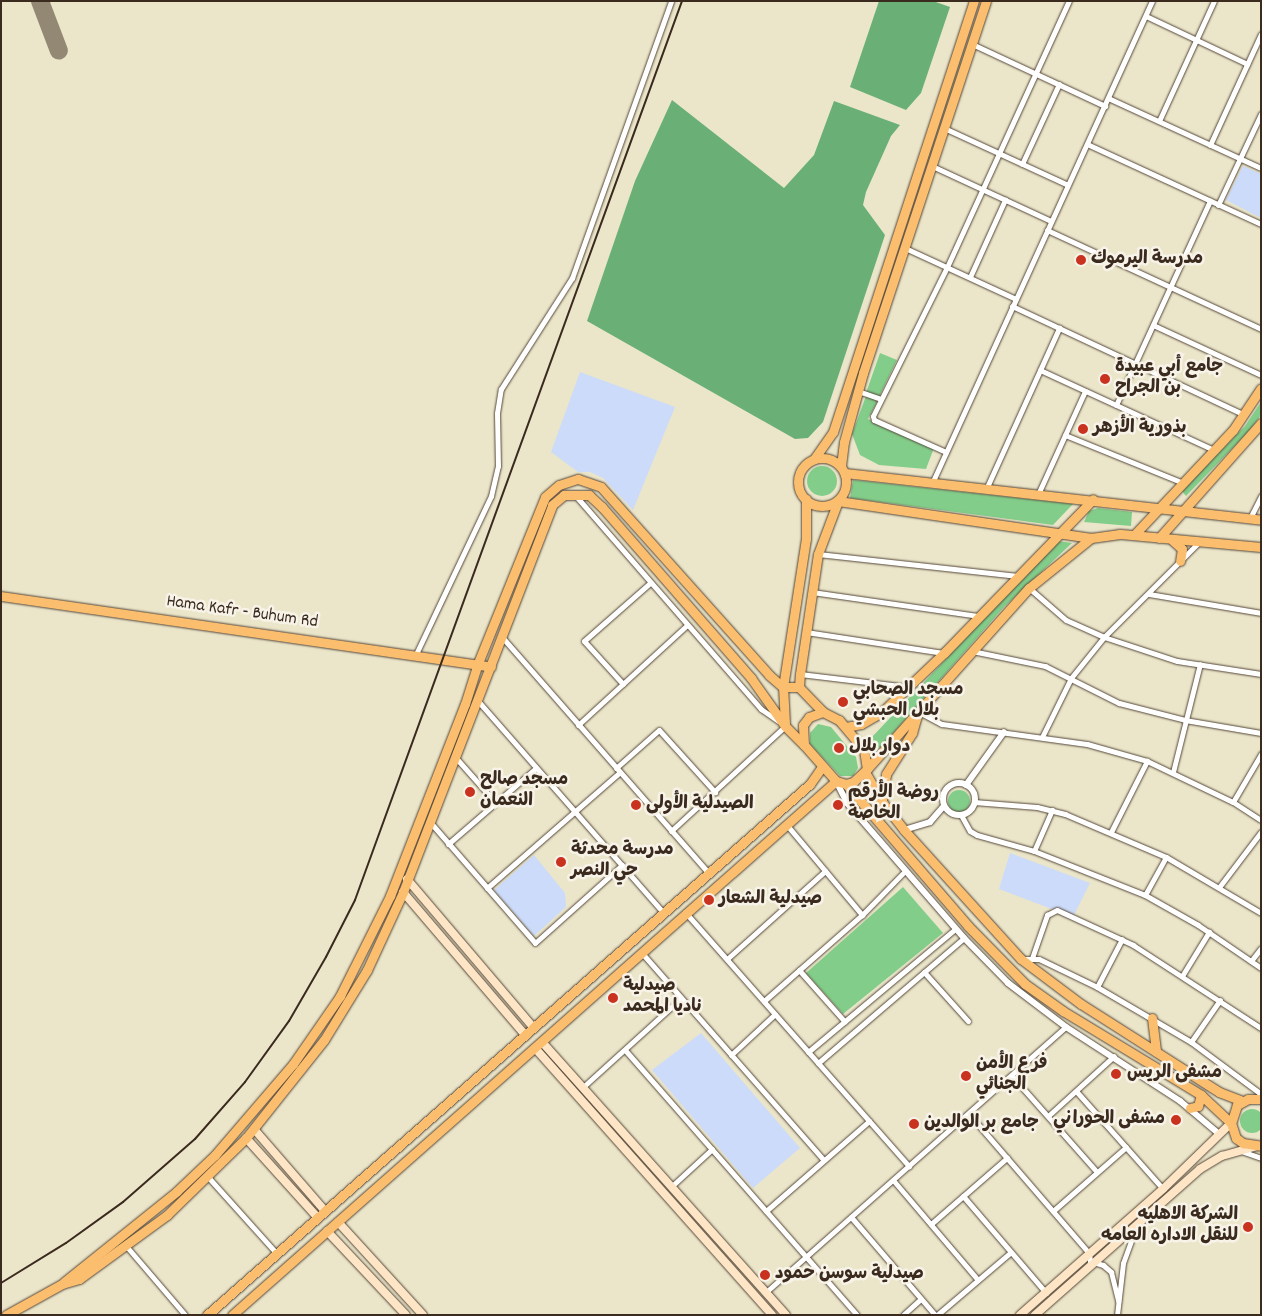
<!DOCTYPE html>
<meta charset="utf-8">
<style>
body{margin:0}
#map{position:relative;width:1262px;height:1316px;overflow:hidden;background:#ebe6ca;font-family:Dekko,"Playpen Sans Arabic",sans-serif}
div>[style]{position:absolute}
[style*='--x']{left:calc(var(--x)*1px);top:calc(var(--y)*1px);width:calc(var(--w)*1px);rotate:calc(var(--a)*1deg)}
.built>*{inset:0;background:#cbdbf9}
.green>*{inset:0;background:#83cd8a}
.round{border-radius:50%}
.forest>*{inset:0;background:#6ab076}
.taxiway>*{height:18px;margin:-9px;padding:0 9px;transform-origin:9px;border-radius:9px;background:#938874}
.roads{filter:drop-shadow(0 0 1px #554638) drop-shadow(0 0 1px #554638)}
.minor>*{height:5px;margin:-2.5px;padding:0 2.5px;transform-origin:2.5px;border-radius:2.5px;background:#fff}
.tertiary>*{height:6px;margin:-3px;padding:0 3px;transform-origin:3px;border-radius:3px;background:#fff}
.tertiary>.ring{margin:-3px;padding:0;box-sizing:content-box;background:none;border:6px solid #fff;border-radius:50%}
.secondary>*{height:8px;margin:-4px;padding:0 4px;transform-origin:4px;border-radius:4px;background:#fde5c5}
.primary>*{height:9px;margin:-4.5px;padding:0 4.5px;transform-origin:4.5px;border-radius:4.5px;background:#fbbe6e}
.primary>.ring{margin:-4.5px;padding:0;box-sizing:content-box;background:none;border:9px solid #fbbe6e;border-radius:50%}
.rail>*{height:2px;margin:-1px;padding:0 1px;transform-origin:1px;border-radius:1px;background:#3b2a1e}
.dots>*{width:14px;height:14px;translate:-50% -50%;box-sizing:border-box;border:2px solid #f7f3e8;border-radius:50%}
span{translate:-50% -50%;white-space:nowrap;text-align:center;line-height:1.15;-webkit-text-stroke:5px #f7f3e8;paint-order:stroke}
.poi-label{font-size:18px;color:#3b2a1e;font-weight:700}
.left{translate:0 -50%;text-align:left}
.right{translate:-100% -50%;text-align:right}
.street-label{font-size:18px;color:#3b2a1e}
.frame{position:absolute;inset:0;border:2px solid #3b2a1e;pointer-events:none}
</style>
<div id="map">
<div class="built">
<div style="clip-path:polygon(1243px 166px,1261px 174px,1261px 218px,1226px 200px)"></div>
<div style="clip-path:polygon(580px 372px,675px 407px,633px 510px,603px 478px,590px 472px,578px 472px,551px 452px)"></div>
<div style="clip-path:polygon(1010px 853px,1090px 883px,1073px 917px,999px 889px)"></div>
<div style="clip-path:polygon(534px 855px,565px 893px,566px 907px,534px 936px,494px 890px)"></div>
<div style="clip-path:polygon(701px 1033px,800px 1148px,753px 1188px,652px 1070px)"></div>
</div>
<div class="green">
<div style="clip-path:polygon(880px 353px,897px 360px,879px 397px,866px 393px)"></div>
<div style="clip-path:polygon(866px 396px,878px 400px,868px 419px,934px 448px,926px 469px,879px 465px,860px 455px,852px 434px)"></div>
<div style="clip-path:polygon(1261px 402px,1261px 415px,1249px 431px,1186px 496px,1182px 491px,1245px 426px)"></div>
<div class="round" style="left:807px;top:466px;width:30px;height:30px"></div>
<div style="clip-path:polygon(853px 480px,1073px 504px,1053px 525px,850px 498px)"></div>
<div style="clip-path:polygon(1098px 508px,1132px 512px,1131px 526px,1084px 522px,1089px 511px)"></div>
<div style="clip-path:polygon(1058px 541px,1072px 543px,1004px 607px,880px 748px,873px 745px,871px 738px)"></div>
<div style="clip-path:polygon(818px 724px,831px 727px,856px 757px,858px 768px,853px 776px,840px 776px,810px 744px,810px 733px)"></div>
<div class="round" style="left:948px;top:790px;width:22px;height:22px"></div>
<div style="clip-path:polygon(903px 887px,943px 933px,843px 1014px,806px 973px)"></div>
<div class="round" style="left:1240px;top:1109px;width:24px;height:24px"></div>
</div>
<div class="forest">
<div style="clip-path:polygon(879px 1px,933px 1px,950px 7px,921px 93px,906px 110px,850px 87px)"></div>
<div style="clip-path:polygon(672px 100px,784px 188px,814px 155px,834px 101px,900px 125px,891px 136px,866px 192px,863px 205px,885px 235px,823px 422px,808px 438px,795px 439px,587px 321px,635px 181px)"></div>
</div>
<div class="taxiway">
<div style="--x:40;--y:1;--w:53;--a:69.2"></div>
</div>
<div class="roads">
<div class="minor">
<div style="--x:1146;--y:16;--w:112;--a:25.4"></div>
<div style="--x:972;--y:44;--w:147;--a:25"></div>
<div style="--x:1108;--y:98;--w:168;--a:24.6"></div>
<div style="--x:1159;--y:121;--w:132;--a:-65.4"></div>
<div style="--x:944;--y:128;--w:136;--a:24.7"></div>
<div style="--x:1087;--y:144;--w:192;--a:24.7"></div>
<div style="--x:1210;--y:145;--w:122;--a:-65.3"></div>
<div style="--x:1022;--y:164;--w:88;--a:-65.2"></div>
<div style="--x:932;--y:166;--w:131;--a:24.8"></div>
<div style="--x:1218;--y:205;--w:101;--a:-64.7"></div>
<div style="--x:1047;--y:230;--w:236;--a:24.8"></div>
<div style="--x:905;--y:248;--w:122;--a:24.7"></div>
<div style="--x:970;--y:277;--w:85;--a:-65.6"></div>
<div style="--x:1012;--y:306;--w:257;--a:25.1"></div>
<div style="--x:1153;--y:325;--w:119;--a:24.8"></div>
<div style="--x:1040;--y:370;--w:192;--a:24.7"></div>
<div style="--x:858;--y:391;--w:24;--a:19"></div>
<div style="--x:1116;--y:405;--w:225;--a:-65.3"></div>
<div style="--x:1065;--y:435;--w:127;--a:22.1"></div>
<div style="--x:946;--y:452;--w:79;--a:-156"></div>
<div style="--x:874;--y:420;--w:4;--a:-104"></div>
<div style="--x:873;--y:416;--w:166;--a:-63.6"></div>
<div style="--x:947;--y:267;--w:293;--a:-65.4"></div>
<div style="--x:933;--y:481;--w:528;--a:-65.48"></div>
<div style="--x:987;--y:487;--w:175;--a:-65.6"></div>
<div style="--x:1039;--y:492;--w:111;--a:-65.5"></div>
<div style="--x:575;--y:495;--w:284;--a:49"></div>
<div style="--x:761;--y:709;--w:21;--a:35"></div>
<div style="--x:1250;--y:518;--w:25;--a:-63"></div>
<div style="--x:818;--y:554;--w:201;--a:6.3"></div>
<div style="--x:1029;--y:588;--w:49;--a:40.9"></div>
<div style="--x:1066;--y:620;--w:42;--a:24.1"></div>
<div style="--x:1104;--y:637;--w:77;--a:18.2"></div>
<div style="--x:1177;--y:661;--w:85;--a:8.8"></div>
<div style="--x:812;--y:592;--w:169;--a:8.2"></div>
<div style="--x:1149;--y:594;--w:114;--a:9.6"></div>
<div style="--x:806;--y:632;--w:139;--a:8.7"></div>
<div style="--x:502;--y:637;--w:313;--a:48.8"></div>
<div style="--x:972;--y:651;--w:75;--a:11.6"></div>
<div style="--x:1045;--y:666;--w:83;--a:26.6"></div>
<div style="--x:1119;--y:703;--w:68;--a:14.4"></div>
<div style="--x:1185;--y:720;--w:77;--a:9.7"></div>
<div style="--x:416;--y:654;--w:175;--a:-64.6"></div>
<div style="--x:491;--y:496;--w:31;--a:-77"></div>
<div style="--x:498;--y:466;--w:53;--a:-91.1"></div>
<div style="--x:497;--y:413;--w:24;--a:-81"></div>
<div style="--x:501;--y:389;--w:132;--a:-57.4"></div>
<div style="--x:572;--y:278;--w:294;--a:-70.3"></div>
<div style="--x:800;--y:674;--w:109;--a:6.9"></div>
<div style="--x:623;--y:684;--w:58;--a:-132.2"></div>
<div style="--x:584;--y:641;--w:88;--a:-41.3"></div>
<div style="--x:478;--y:701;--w:281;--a:48.8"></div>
<div style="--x:919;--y:712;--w:26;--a:28"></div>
<div style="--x:942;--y:724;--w:146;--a:7.9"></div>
<div style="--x:1087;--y:744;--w:62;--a:15.8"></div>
<div style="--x:1147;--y:761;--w:95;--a:25.5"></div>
<div style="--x:1233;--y:802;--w:33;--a:33"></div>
<div style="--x:578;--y:725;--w:148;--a:-42.5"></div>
<div style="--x:1042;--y:737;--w:66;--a:-63.8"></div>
<div style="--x:1071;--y:678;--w:53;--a:-51.2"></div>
<div style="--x:1104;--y:637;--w:133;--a:-45"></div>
<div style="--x:456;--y:758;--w:60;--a:48.4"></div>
<div style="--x:616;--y:768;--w:57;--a:-41.5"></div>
<div style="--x:659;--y:730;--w:84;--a:47.9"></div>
<div style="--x:1173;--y:772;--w:111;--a:-76"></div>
<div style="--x:974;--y:802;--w:63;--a:4.5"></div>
<div style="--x:1037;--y:807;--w:29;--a:14"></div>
<div style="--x:1065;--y:814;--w:110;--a:23.1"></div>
<div style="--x:1166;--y:857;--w:110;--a:30.5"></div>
<div style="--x:1233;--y:802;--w:56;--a:-59.7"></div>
<div style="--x:961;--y:815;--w:18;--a:61"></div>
<div style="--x:970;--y:831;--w:8;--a:30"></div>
<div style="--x:977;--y:835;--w:59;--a:15.7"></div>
<div style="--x:1034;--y:851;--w:119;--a:21.6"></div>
<div style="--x:1145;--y:895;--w:61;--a:29.5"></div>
<div style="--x:1198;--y:925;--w:76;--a:34.3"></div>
<div style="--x:430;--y:822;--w:160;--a:49"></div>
<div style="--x:535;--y:943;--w:117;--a:-41.9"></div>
<div style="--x:786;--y:824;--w:119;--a:50.1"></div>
<div style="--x:671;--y:831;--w:155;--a:-42.6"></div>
<div style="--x:1111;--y:832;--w:80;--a:-63.1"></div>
<div style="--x:448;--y:844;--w:116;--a:-40.8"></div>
<div style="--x:1034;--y:851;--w:45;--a:-66.3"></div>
<div style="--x:1220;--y:886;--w:68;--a:-52.8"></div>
<div style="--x:487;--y:888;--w:176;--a:-41.1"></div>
<div style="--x:1145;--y:895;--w:43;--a:-61.1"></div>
<div style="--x:685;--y:912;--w:339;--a:48.6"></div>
<div style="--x:641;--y:952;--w:277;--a:48.7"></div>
<div style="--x:1032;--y:958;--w:46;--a:-70.8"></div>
<div style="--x:1047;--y:915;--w:11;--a:-27"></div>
<div style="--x:1057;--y:910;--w:84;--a:24.7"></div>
<div style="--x:1133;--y:945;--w:153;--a:33"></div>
<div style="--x:727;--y:959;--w:132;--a:-41.9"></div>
<div style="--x:1021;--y:959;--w:18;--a:0"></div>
<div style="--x:1039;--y:959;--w:64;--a:25.8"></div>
<div style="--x:1097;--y:987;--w:109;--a:30.3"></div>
<div style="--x:1191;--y:1042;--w:87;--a:36.6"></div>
<div style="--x:1251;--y:961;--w:16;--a:-52"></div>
<div style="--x:799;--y:970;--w:69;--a:48.5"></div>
<div style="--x:924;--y:972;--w:66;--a:48.1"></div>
<div style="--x:1182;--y:976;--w:52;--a:-58.5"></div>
<div style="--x:1097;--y:987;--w:54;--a:-62.5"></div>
<div style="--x:764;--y:1001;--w:130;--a:-41.3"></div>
<div style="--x:862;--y:915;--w:62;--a:-45.7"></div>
<div style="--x:1191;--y:1042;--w:51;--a:-55.4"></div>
<div style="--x:625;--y:1050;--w:352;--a:48.8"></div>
<div style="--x:808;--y:1052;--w:192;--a:-39.9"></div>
<div style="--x:731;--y:1055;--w:60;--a:-43"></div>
<div style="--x:818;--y:1063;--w:192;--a:-40.6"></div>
<div style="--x:1012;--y:1076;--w:128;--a:48.5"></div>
<div style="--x:583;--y:1087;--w:132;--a:-42.2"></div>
<div style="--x:1076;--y:1091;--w:131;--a:48.4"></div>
<div style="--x:969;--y:1114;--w:184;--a:49.2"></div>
<div style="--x:1089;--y:1253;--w:8;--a:83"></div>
<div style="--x:1090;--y:1261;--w:14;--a:17"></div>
<div style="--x:1103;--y:1265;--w:11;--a:41"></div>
<div style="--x:1111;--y:1272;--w:30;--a:76"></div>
<div style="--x:1048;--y:1116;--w:89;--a:-42.3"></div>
<div style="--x:1241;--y:1151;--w:21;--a:19"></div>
<div style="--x:208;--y:1177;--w:103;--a:48.1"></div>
<div style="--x:893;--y:1180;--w:131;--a:49.6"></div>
<div style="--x:673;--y:1185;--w:53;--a:-42.7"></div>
<div style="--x:963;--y:1196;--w:128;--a:49.4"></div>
<div style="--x:766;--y:1211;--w:137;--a:-41.1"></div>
<div style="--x:1053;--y:1211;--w:97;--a:-41.2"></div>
<div style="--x:851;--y:1217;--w:129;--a:49.4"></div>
<div style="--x:931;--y:1224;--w:101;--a:-41"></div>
<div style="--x:127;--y:1247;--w:89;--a:49.5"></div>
<div style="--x:766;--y:1292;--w:400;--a:-41.5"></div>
<div style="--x:903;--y:1315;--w:24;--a:-42"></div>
<div style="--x:937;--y:1315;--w:97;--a:-40.4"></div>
<div style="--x:1117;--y:1315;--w:52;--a:-83.4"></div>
<div style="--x:1123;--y:1263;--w:37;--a:-70"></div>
</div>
<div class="tertiary">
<div style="--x:836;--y:781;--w:25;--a:63"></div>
<div style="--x:847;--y:803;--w:179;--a:49.1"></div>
<div style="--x:964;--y:938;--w:63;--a:45.6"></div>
<div style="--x:1008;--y:983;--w:73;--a:37.2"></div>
<div style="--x:1066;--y:1027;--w:136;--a:33"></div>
<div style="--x:1180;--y:1101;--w:50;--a:40.1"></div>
<div class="ring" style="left:943px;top:783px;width:26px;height:26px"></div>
<div style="--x:966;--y:785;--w:65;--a:-54.4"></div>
<div style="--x:904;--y:830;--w:27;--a:-17"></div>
<div style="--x:930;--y:822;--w:21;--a:-49"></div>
</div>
<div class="secondary">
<div style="--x:407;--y:879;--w:196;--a:49.6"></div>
<div style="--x:403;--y:892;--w:188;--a:49.5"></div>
<div style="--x:542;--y:1042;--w:366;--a:48.2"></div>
<div style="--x:535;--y:1048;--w:357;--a:48.4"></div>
<div style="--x:254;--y:1129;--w:108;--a:49.1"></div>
<div style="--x:246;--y:1138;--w:108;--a:48"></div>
<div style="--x:338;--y:1222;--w:126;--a:47.6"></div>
<div style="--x:327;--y:1231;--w:115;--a:46.8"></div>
<div style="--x:1020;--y:1315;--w:191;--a:-41.4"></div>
<div style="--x:1163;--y:1189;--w:95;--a:-44.1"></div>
<div style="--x:1035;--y:1315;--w:220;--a:-41.5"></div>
<div style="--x:1200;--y:1169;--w:26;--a:-31"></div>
<div style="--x:1222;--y:1156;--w:37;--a:-16"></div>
</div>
<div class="primary">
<div class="ring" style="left:798px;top:458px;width:39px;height:39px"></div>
<div style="--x:814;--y:459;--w:33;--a:-55"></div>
<div style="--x:833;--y:432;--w:453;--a:-71.9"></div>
<div style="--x:841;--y:466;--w:24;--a:-83"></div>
<div style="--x:844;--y:442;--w:72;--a:-74.6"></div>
<div style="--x:863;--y:373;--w:392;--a:-71.7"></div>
<div style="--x:845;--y:473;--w:419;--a:6.4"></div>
<div style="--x:1134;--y:535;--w:144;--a:-46.7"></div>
<div style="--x:1233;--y:430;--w:50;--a:-56.3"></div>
<div style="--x:1159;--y:538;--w:154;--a:-48.4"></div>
<div style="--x:1172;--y:540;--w:13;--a:42"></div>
<div style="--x:1182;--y:549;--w:12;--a:99"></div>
<div style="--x:1;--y:596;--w:495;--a:8.2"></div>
<div style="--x:823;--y:712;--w:35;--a:-134"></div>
<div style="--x:799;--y:687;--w:13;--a:-86"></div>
<div style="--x:800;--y:674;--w:121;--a:-81.5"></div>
<div style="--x:818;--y:554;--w:57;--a:-69.3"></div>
<div style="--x:838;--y:501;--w:256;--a:8.3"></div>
<div style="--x:823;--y:712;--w:18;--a:27"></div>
<div style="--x:839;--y:720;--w:39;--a:50"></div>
<div style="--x:864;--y:750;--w:19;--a:81"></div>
<div style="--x:867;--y:769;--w:19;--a:137"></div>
<div style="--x:853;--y:782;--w:7;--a:164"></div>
<div style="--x:846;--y:784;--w:10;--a:-163"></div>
<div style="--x:836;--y:781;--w:48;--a:-131.6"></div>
<div style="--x:804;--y:745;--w:20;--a:-93"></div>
<div style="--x:803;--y:725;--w:10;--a:-53"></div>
<div style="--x:809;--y:717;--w:15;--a:-20"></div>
<div style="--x:785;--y:724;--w:37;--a:-93"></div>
<div style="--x:783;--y:687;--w:150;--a:-81.2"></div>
<div style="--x:806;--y:539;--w:40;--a:-90"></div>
<div style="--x:846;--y:727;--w:15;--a:-11"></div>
<div style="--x:861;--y:724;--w:24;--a:-30"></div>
<div style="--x:882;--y:712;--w:86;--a:-43.6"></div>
<div style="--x:944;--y:653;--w:214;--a:-45.9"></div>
<div style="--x:867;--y:769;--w:243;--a:-48.2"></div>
<div style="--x:1029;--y:588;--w:80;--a:-38.9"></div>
<div style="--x:1091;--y:538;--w:29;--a:-8"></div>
<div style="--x:1120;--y:534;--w:142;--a:5.3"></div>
<div style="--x:865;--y:772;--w:36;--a:60"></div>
<div style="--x:883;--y:803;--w:34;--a:52"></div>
<div style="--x:904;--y:830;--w:174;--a:47.8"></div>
<div style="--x:1021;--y:959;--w:75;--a:36.9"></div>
<div style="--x:1081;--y:1004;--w:164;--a:32.5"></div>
<div style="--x:1219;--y:1092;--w:25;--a:21"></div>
<div style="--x:846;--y:784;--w:187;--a:49.3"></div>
<div style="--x:968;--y:926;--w:81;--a:45.5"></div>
<div style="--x:1025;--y:984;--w:47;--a:35.4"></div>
<div style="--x:1063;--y:1011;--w:162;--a:31.3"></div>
<div style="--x:1201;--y:1095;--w:41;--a:43"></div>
<div style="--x:882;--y:800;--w:26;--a:-81"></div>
<div style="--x:886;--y:774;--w:49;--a:-57.6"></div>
<div style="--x:912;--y:733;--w:19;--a:-74"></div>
<div style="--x:1152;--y:1018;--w:34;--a:83"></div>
<div style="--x:1261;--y:1099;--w:13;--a:180"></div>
<div style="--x:1248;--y:1099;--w:13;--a:151"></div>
<div style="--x:1237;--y:1105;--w:19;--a:108"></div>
<div style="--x:1231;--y:1123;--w:16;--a:72"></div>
<div style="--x:1236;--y:1138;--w:9;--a:36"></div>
<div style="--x:1243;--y:1143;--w:18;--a:9"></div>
<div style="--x:1190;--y:1108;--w:8;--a:-14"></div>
<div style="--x:1198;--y:1106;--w:11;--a:-75"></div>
<div style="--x:64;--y:1282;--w:145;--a:-38.8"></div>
<div style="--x:177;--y:1191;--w:52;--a:-43.5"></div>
<div style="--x:215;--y:1155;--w:120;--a:-49.4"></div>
<div style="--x:293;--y:1064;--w:83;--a:-55.3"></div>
<div style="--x:340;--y:996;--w:112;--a:-63.4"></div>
<div style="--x:390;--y:896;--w:206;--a:-68.7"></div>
<div style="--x:465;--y:704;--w:43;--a:-72.4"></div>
<div style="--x:478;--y:663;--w:179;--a:-68"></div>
<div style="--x:545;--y:497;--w:18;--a:-41"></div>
<div style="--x:559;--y:485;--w:20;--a:-18"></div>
<div style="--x:578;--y:479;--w:24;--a:19"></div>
<div style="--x:601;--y:487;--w:252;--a:48.2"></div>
<div style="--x:769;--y:675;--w:18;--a:41"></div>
<div style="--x:783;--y:687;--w:16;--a:0"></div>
<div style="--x:6;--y:1315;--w:64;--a:-29"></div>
<div style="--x:62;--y:1284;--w:18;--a:-16"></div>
<div style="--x:79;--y:1279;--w:109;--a:-36"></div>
<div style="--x:167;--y:1215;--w:110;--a:-44.3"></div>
<div style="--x:246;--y:1138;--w:125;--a:-51.5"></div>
<div style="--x:324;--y:1040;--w:82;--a:-58.4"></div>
<div style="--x:367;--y:970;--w:86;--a:-65.2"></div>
<div style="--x:403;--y:892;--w:415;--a:-68.9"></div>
<div style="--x:552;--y:505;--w:16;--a:-40"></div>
<div style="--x:564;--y:495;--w:25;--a:0"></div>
<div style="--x:589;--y:495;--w:18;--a:43"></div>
<div style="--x:602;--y:507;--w:227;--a:48.9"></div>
<div style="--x:751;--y:678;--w:59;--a:54.7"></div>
<div style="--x:785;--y:726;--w:27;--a:45"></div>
<div style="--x:207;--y:1315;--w:803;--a:-41.37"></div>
<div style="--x:810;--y:784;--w:19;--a:-55"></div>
<div style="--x:232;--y:1315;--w:806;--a:-41.48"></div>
</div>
</div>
<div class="rail">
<div style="--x:1;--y:1283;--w:76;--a:-31.6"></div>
<div style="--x:66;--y:1243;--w:70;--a:-35.7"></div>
<div style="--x:123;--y:1202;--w:96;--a:-41.2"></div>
<div style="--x:195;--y:1139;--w:76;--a:-48.7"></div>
<div style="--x:245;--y:1082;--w:75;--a:-54.2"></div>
<div style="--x:289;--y:1021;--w:74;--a:-60"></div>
<div style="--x:326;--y:957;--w:64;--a:-63"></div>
<div style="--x:355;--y:900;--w:957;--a:-70.01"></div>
</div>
<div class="dots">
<div style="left:1081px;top:260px;background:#c8321e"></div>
<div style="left:1105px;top:379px;background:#c8321e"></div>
<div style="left:1083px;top:429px;background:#c8321e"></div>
<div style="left:843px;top:702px;background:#c8321e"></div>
<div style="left:839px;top:748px;background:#c8321e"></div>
<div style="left:470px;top:792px;background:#c8321e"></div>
<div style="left:636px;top:805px;background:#c8321e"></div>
<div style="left:838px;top:805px;background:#c8321e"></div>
<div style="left:561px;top:862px;background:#c8321e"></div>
<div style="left:709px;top:900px;background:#c8321e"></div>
<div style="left:613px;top:998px;background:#c8321e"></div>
<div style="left:1116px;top:1074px;background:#c8321e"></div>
<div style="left:966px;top:1076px;background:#c8321e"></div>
<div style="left:1176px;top:1120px;background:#c8321e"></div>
<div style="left:914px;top:1124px;background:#c8321e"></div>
<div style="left:1248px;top:1227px;background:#c8321e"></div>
<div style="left:765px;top:1275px;background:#c8321e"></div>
</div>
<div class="poi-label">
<span class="left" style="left:1091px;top:260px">مدرسة اليرموك</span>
<span class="left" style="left:1115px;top:379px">جامع أبي عبيدة<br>بن الجراح</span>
<span class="left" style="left:1093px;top:429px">بذورية الأزهر</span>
<span class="left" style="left:853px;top:702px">مسجد الصحابي<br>بلال الحبشي</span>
<span class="left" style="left:849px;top:748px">دوار بلال</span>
<span class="left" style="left:480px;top:792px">مسجد صالح<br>النعمان</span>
<span class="left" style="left:848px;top:805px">روضة الأرقم<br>الخاصة</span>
<span class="left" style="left:646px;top:805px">الصيدلية الأولى</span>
<span class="left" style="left:571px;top:862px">مدرسة محدثة<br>حي النصر</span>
<span class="left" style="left:719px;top:900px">صيدلية الشعار</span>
<span class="left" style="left:623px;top:998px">صيدلية<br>ناديا المحمد</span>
<span class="left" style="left:976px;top:1076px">فرع الأمن<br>الجنائي</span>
<span class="left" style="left:1127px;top:1074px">مشفى الريس</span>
<span class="right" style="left:1165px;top:1120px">مشفى الحوراني</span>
<span class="left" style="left:924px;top:1124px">جامع بر الوالدين</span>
<span class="right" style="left:1238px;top:1227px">الشركة الاهليه<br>للنقل الاداره العامه</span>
<span class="left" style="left:775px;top:1275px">صيدلية سوسن حمود</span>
</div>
<div class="street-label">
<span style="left:242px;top:613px;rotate:8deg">Hama Kafr - Buhum Rd</span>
</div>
<div class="frame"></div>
</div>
